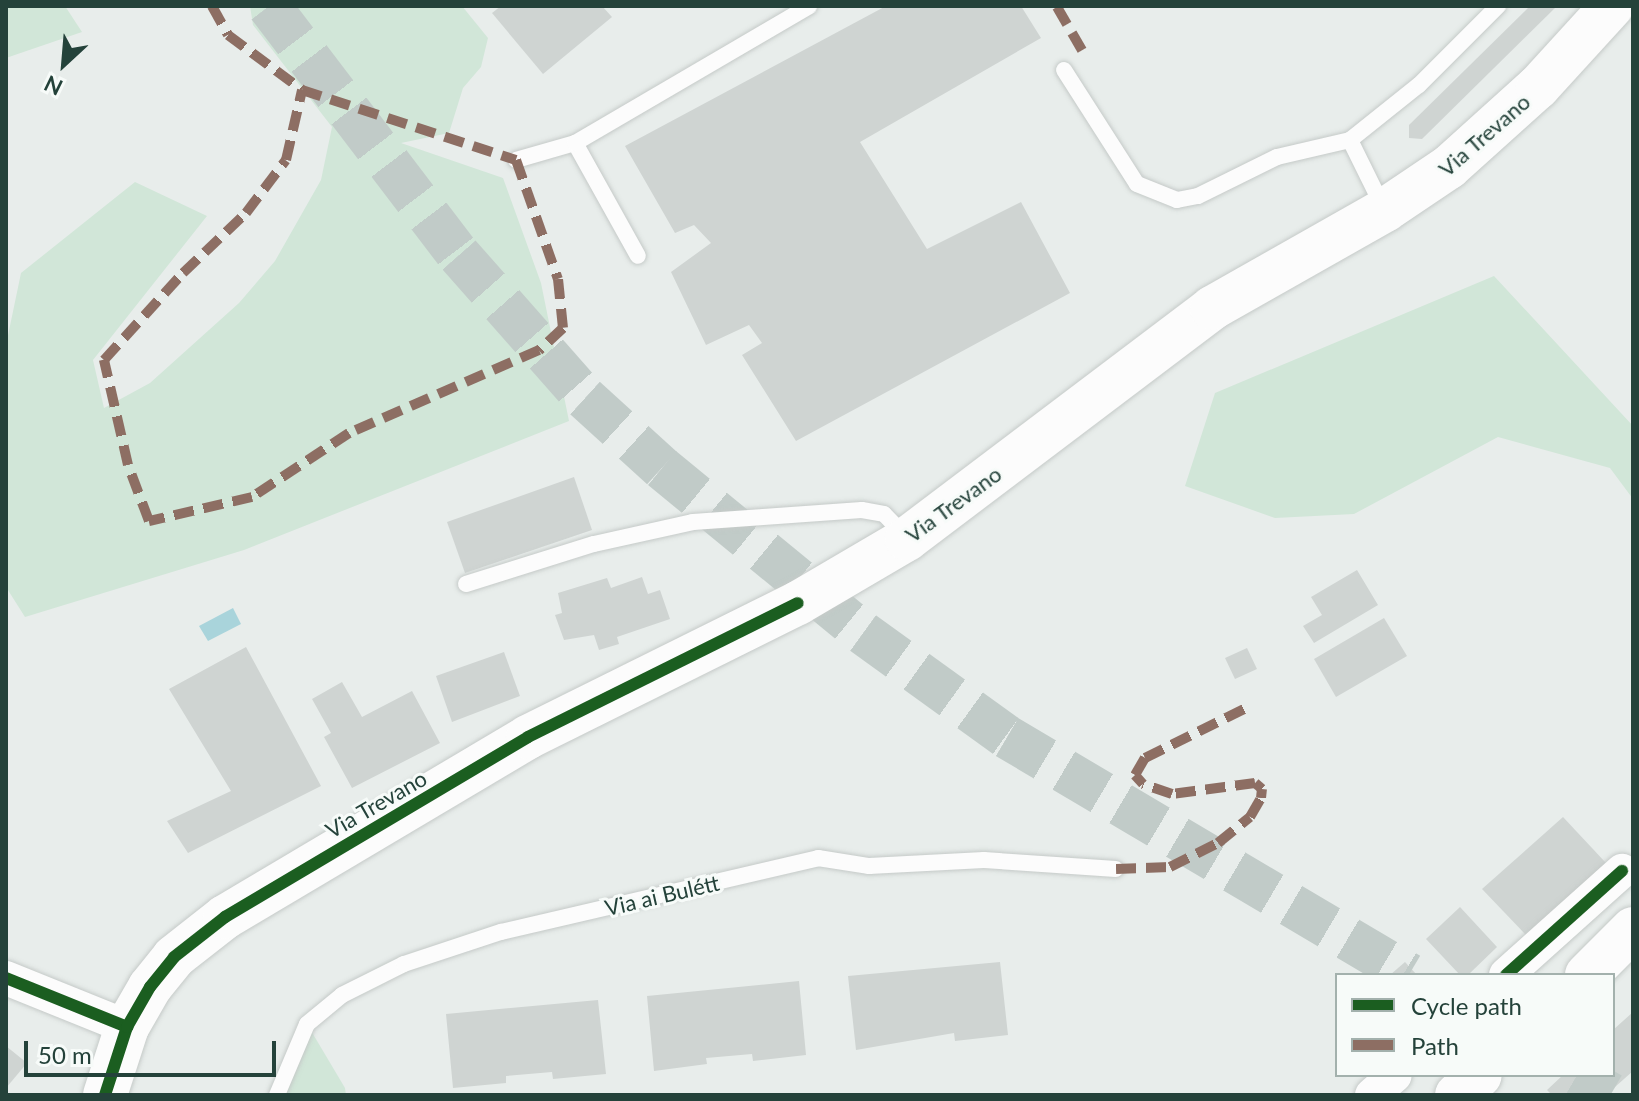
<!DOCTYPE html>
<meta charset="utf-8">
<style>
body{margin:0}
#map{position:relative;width:1639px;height:1101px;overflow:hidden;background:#e8edeb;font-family:Lato,sans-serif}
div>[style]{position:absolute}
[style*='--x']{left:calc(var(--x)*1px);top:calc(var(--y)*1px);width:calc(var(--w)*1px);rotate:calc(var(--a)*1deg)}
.green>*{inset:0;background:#d1e6d8}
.water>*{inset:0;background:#a9d4db}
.building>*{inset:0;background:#cfd4d2}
.highway-tunnel>*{height:44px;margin-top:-22px;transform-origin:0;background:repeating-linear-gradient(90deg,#c1cbc8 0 44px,transparent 0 66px)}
.path>*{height:5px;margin-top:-2.5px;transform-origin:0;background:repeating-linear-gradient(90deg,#c3ccca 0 4px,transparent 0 10px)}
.roads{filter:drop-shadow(0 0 2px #c5cac8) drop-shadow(0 0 2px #c5cac8)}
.lane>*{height:16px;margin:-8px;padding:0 8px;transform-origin:8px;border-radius:8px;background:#fcfcfc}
.street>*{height:34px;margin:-17px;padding:0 17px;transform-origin:17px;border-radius:17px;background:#fcfcfc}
.secondary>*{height:44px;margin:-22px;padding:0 22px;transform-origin:22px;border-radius:22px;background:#fcfcfc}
.quiet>*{height:10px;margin-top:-5px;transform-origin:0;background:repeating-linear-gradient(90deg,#8d6e63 0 20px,transparent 0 30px)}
.cycleway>*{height:12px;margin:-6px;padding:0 6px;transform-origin:6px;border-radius:6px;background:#1b5e20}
span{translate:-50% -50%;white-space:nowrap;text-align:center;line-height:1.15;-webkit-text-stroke:6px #f7fbf9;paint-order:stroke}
.street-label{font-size:22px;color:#24423a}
.frame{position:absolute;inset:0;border:8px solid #24423a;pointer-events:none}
.legend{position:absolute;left:1335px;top:973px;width:280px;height:104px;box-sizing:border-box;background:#f7fbf9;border:2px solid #a3b1ad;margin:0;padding:10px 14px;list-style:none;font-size:24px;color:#24423a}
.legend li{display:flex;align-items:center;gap:16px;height:40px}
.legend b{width:40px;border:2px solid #a3b1ad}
.north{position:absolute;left:24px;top:24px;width:80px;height:80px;-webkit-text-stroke:6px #f7fbf9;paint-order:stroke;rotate:206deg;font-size:22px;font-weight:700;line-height:32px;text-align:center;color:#24423a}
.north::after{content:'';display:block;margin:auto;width:28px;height:36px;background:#24423a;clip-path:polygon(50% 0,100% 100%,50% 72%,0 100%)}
.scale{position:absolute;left:24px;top:1041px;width:252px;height:36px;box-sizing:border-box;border:4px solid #24423a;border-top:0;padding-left:10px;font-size:24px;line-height:28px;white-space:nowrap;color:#24423a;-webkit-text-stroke:6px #f7fbf9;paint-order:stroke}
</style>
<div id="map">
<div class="green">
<div style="clip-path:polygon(6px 6px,65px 6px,82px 32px,6px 58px)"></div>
<div style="clip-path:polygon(250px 6px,462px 6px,488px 38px,481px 67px,463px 88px,449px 133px,401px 143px,503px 178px,541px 283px,569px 421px,244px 550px,25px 617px,6px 587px,6px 345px,21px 273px,135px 182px,207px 216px,93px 360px,104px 408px,150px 383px,239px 303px,275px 261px,321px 180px,332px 127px,253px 25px)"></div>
<div style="clip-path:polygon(1494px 276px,1633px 426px,1633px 499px,1610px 468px,1498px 437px,1354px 514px,1275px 518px,1185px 486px,1215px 393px)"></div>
<div style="clip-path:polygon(307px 1024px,345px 1088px,346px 1095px,277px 1095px)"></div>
</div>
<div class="water">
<div style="clip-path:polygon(233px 608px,241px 624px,208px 641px,199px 626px)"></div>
</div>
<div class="building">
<div style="clip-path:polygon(501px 6px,602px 6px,612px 17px,543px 74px,492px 13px)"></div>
<div style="clip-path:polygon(886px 6px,1021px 6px,1041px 38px,860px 142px,927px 249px,1021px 202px,1070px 293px,796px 441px,742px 355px,762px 343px,749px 325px,706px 345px,671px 272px,711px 243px,694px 225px,675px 233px,625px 146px)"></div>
<div style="clip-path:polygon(1530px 6px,1557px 6px,1422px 139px,1409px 138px,1409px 125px)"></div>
<div style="clip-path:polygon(574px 477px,592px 530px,465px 573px,447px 522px)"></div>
<div style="clip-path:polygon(1357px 570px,1378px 605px,1314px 643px,1303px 626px,1322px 615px,1311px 597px)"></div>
<div style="clip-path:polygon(642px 577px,648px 594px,660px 590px,670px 619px,617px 637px,619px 644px,599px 650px,594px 635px,564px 640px,555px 615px,562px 613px,558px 593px,607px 578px,611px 588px)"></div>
<div style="clip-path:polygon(1384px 618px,1407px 656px,1336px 697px,1314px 659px)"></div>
<div style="clip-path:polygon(246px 647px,321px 786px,188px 853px,167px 821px,231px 791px,169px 689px)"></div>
<div style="clip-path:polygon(1247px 648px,1257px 669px,1235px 679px,1225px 658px)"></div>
<div style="clip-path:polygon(504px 652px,520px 696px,452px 722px,436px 676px)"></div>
<div style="clip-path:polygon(342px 682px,362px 717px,412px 691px,440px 743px,352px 788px,324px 737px,331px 733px,312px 699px)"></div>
<div style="clip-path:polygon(1563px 817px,1606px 863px,1527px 936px,1482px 889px)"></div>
<div style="clip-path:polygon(1460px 907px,1497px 947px,1468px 975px,1460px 975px,1426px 939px)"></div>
<div style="clip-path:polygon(1000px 962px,1008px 1035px,955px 1041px,954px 1033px,856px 1050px,848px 976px)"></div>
<div style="clip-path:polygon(1405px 962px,1417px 975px,1390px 975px)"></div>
<div style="clip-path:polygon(799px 981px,806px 1055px,753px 1061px,752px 1054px,706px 1058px,707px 1064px,654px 1071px,647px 996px)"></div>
<div style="clip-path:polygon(598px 1000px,606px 1074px,553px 1079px,552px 1072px,506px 1076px,506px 1083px,453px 1088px,446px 1014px)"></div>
<div style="clip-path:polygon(1633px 1012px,1633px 1071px,1606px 1095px,1552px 1095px,1547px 1090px,1563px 1075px,1613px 1075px,1613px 1030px)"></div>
<div style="clip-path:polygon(6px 1046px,27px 1063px,6px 1088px)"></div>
</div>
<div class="highway-tunnel">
<div style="--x:269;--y:6;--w:313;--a:52.7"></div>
<div style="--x:459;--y:255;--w:191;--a:48.6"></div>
<div style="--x:585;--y:398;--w:104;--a:42.3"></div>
<div style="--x:662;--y:468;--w:260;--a:39.4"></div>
<div style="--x:863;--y:633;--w:178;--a:35.8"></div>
<div style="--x:1007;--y:737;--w:467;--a:30.6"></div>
<div style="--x:1577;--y:1075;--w:39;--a:30"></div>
</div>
<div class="path">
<div style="--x:1056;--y:6;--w:1;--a:45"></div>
</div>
<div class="roads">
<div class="lane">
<div style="--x:1064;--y:70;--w:135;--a:57.4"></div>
<div style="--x:1137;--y:184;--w:43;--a:21.8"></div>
<div style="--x:1177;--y:200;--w:21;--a:-11"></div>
<div style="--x:1198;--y:196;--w:88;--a:-26.3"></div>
<div style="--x:1277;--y:157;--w:75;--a:-13.1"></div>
<div style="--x:1350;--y:140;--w:88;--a:-38.6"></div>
<div style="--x:1419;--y:85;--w:112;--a:-45"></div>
<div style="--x:1350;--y:140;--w:75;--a:63.8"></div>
<div style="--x:575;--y:143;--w:129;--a:60.9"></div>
<div style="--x:516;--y:160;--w:61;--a:-16.1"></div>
<div style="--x:575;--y:143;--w:271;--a:-30.3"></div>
<div style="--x:466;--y:584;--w:134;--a:-17.4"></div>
<div style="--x:594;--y:544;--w:101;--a:-12.5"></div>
<div style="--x:693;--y:522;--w:169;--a:-4.1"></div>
<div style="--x:862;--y:510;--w:22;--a:10"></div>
<div style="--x:884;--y:514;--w:30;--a:46"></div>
<div style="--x:277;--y:1095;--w:77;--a:-67.1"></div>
<div style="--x:307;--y:1024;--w:45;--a:-39.6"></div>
<div style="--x:342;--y:995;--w:69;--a:-26.6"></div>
<div style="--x:404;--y:964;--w:102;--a:-18.3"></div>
<div style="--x:501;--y:932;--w:326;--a:-13.1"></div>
<div style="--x:818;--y:858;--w:52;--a:8.9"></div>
<div style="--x:869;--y:866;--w:115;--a:-3"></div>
<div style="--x:984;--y:860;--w:132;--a:3.9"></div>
</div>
<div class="street">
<div style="--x:1506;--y:975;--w:156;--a:-41.9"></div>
<div style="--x:6;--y:978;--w:131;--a:22"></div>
<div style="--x:1372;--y:1095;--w:30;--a:-41"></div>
</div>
<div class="secondary">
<div style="--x:1587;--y:975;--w:65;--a:-45"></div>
<div style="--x:105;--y:1095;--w:71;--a:-72.1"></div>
<div style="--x:127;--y:1027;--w:46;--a:-60.1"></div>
<div style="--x:150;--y:987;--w:38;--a:-51"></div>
<div style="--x:174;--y:957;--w:65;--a:-38.1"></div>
<div style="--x:225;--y:917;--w:352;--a:-30.7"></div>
<div style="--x:528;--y:737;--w:301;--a:-26.4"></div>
<div style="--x:798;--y:603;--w:126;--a:-30.4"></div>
<div style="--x:907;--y:539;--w:383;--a:-37.1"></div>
<div style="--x:1212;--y:308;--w:199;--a:-29.5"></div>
<div style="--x:1385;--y:210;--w:77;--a:-33.9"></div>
<div style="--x:1449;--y:167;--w:120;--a:-42"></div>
<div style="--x:1538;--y:87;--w:110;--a:-47.6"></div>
<div style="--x:1457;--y:1095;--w:30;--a:-41"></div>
</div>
</div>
<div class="quiet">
<div style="--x:212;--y:6;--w:33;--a:61"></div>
<div style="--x:228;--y:35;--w:92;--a:36.6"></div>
<div style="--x:302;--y:90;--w:225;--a:18.1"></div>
<div style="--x:516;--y:160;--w:126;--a:70.6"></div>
<div style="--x:558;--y:279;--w:49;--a:84.2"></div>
<div style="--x:563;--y:328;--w:33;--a:137"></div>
<div style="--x:539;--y:350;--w:207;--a:156.4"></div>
<div style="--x:349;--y:433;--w:116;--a:146.6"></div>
<div style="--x:252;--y:497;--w:106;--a:166.9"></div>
<div style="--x:149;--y:521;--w:60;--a:-110.6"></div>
<div style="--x:128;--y:465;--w:108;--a:-102.9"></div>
<div style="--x:104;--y:360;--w:118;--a:-47.8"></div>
<div style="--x:183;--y:273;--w:87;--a:-43.6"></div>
<div style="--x:246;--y:213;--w:66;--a:-53"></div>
<div style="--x:286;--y:160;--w:72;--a:-77.1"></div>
<div style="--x:1057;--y:7;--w:58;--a:59.9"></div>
<div style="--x:1116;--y:869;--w:54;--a:-2.1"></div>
<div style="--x:1170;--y:867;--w:54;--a:-26.6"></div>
<div style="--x:1218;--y:843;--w:41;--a:-39.1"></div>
<div style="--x:1250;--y:817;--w:22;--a:-60"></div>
<div style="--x:1261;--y:798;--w:9;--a:-84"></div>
<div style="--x:1262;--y:789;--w:9;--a:-139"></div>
<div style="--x:1255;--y:783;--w:84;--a:172.5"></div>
<div style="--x:1172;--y:794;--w:31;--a:-161"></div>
<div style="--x:1143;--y:784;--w:12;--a:-132"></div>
<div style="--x:1135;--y:775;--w:20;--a:-60"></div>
<div style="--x:1145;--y:758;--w:115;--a:-26.3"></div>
</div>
<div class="cycleway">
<div style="--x:1506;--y:975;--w:156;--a:-41.9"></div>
<div style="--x:6;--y:978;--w:131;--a:22"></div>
<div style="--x:105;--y:1095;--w:71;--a:-72.1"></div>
<div style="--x:127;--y:1027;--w:46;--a:-60.1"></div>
<div style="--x:150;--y:987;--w:38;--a:-51"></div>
<div style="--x:174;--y:957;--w:65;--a:-38.1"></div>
<div style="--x:225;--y:917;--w:352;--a:-30.7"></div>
<div style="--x:528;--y:737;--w:301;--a:-26.4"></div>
</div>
<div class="street-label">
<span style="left:1484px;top:135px;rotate:-41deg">Via Trevano</span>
<span style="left:953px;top:504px;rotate:-36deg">Via Trevano</span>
<span style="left:376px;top:804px;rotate:-30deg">Via Trevano</span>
<span style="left:662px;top:895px;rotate:-13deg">Via ai Bulétt</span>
</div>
<div class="frame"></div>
<ul class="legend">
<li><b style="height:10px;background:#1b5e20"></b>Cycle path</li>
<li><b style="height:10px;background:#8d6e63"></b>Path</li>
</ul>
<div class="north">N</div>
<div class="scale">50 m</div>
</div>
